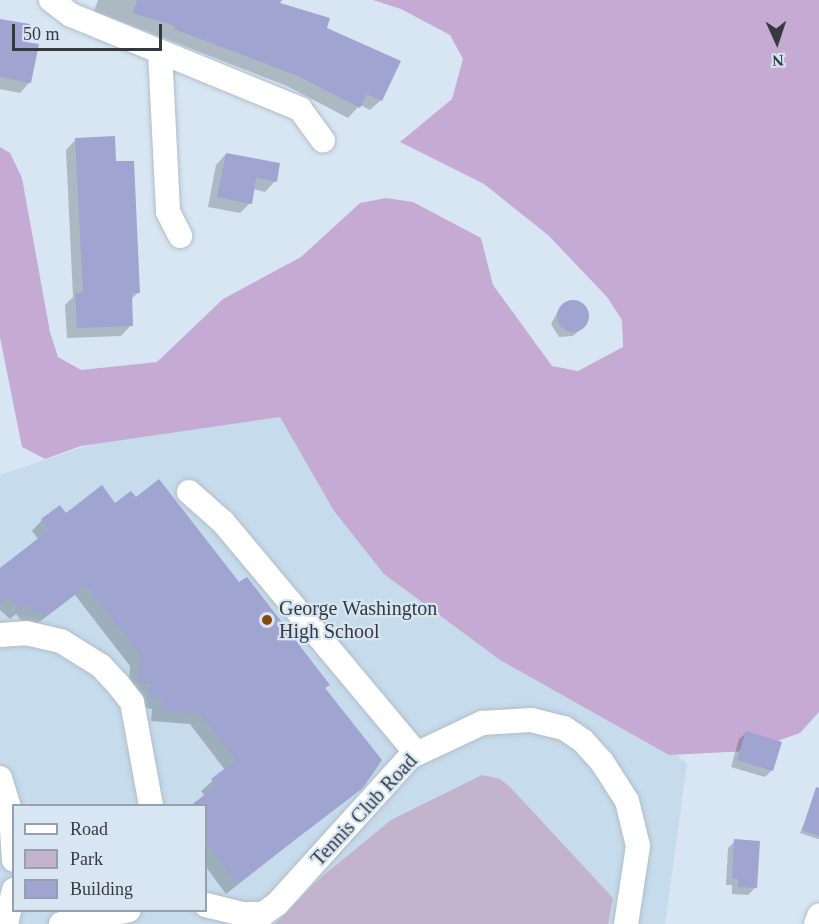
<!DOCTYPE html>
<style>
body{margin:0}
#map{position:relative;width:819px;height:924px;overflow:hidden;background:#d8e6f3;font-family:"Times New Roman",serif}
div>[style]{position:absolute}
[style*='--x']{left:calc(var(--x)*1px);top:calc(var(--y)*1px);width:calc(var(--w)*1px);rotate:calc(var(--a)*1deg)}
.built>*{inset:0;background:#c6dbeb}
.green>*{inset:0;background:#c3b3cc}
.forest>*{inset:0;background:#c5abd3}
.shadow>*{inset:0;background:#0003}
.building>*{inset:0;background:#9fa4d0}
.round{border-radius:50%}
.roads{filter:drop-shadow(0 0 2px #b0beca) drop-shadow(0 0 2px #b0beca)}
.minor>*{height:24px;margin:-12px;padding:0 12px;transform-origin:12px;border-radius:12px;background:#fff}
.dots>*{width:16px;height:16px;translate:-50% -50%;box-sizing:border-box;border:3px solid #d8e6f3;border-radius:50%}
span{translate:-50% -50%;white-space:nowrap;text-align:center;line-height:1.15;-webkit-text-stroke:4.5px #d8e6f3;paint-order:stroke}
.poi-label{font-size:20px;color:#353a3f}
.left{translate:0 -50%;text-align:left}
.street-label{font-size:20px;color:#353a3f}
.legend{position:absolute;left:12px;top:804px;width:195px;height:108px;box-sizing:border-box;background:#d8e6f3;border:2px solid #97a1ab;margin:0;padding:8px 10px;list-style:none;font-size:18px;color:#353a3f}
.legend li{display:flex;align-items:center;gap:12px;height:30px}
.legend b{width:30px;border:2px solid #97a1ab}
.north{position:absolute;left:747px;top:12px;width:60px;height:60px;-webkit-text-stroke:4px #d8e6f3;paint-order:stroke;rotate:177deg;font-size:16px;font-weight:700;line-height:24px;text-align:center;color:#353a3f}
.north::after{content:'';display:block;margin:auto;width:21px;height:27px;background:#353a3f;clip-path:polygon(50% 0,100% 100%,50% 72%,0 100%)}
.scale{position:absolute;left:12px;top:24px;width:150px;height:27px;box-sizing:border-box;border:3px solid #353a3f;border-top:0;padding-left:8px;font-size:18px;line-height:21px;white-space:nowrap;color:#353a3f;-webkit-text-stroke:4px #d8e6f3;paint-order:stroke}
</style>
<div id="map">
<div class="built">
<div style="clip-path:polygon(evenodd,282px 380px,687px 764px,665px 924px,0 924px,0 475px,282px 380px,14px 806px,206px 806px,206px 910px,14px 910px,14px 806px)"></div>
</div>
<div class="green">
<div style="clip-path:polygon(482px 775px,500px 779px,510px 787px,613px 898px,608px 924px,275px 924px,318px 880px,391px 820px)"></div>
</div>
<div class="forest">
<div style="clip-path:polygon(373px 0,819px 0,819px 712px,800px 733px,748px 751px,669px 755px,500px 660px,384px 574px,334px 511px,280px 417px,81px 446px,45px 459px,22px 447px,0 337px,0 147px,10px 153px,22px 178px,50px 332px,58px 357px,81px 370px,157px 362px,223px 299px,301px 257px,360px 203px,386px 198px,413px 202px,481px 238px,493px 285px,552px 366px,578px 371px,623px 347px,622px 320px,607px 297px,548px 235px,484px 184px,400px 142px,452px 99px,463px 59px,450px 35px,401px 9px)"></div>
</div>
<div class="shadow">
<div style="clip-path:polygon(98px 0,280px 0,279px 4px,325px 28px,381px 100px,370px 110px,360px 105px,348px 118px,287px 86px,94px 11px)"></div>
<div style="clip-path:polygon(0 21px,25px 43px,30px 82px,20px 93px,0 89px)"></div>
<div style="clip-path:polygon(76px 139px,114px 163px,139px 292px,130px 300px,131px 325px,121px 336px,67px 338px,65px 305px,73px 297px,66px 150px)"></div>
<div style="clip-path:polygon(226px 154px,275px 181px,265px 192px,253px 189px,250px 203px,240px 213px,208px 207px,216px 165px)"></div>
<div style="clip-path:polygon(580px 303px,588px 315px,581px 329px,573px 336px,559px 337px,551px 324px,558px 311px,565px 304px)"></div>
<div style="clip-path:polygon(115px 505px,239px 584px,324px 689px,362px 787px,226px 894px,206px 867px,205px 796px,201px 791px,225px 770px,190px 724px,151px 721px,152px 709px,139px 707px,128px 693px,130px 666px,75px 595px,34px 626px,29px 620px,24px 624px,16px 614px,10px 619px,0 610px,0 570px,39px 540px,32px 531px,42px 520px)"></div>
<div style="clip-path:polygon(746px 733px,772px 770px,765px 777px,731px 767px,739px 739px)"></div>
<div style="clip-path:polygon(819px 789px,819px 839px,818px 839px,800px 833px)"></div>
<div style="clip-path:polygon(735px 841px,755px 888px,748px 895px,732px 894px,732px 885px,726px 885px,728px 848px)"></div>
</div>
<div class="building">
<div style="clip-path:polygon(137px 0,282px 0,280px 3px,330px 18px,327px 28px,401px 61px,382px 101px,367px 94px,360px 108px,298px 76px,174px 29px,175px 26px,133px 13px)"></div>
<div style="clip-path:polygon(0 19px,30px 24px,26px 42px,39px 44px,31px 83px,0 77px)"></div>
<div style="clip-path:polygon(115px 136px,116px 161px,134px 161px,140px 293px,132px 293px,133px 326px,77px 328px,75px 293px,83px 292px,75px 138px)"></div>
<div style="clip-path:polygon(226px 153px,280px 163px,277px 182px,256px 178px,252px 204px,217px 197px)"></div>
<div class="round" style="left:557px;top:300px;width:32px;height:32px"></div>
<div style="clip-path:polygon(159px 479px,239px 582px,247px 577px,330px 685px,325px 688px,382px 760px,363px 788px,237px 884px,206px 843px,206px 806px,190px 806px,216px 786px,211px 779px,236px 760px,200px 714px,161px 711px,162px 699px,149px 697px,150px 684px,138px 683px,140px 655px,86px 585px,45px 617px,40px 611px,35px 614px,27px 605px,21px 610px,8px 598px,0 604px,0 568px,49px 530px,41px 519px,60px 505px,66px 513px,102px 485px,115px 503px,131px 491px,136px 497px)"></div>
<div style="clip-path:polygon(746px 731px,782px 742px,773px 771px,737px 760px)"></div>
<div style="clip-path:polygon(816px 787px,819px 788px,819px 836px,802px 830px)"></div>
<div style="clip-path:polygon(734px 839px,760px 841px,757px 888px,738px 887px,738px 879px,732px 879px)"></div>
</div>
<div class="roads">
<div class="minor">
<div style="--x:51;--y:0;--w:25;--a:37"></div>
<div style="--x:71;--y:15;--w:248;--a:22.3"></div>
<div style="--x:300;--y:109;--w:39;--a:54"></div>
<div style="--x:160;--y:52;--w:160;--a:87.1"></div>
<div style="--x:168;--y:212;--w:27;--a:63"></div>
<div style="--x:189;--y:492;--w:45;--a:41.4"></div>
<div style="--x:223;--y:522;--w:301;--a:50.1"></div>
<div style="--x:0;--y:635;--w:26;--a:-4"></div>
<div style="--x:26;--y:633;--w:36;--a:13"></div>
<div style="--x:61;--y:641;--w:47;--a:32"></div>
<div style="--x:101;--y:666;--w:23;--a:47"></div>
<div style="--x:117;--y:683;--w:24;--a:52"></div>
<div style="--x:132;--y:702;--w:106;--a:79.6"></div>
<div style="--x:0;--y:778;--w:38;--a:73"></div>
<div style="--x:11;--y:814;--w:46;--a:86.3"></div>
<div style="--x:206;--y:905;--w:36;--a:14"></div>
<div style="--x:241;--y:914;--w:22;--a:0"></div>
<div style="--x:263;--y:914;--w:17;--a:-36"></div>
<div style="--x:277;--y:904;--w:198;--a:-47.9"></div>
<div style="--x:410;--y:757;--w:80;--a:-25.3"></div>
<div style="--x:482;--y:723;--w:49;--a:-3.5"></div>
<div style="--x:531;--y:720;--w:34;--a:14"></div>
<div style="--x:564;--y:728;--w:23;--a:34"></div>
<div style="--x:583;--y:741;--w:28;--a:48"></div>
<div style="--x:602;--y:762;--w:46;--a:57.3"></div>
<div style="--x:627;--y:801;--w:46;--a:76.3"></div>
<div style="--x:638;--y:846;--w:79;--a:98.7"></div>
<div style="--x:6;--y:924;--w:35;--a:-77"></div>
<div style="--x:61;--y:924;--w:69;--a:-11.6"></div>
<div style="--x:816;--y:924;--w:9;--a:-69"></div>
</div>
</div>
<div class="dots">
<div style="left:267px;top:620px;background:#87490a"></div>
</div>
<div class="poi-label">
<span class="left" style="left:279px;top:620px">George Washington<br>High School</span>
</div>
<div class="street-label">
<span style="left:364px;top:810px;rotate:-47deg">Tennis Club Road</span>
</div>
<ul class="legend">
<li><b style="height:8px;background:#fff"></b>Road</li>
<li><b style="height:16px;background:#c3b3cc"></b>Park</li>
<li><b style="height:16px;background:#9fa4d0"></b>Building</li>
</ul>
<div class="north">N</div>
<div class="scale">50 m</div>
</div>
